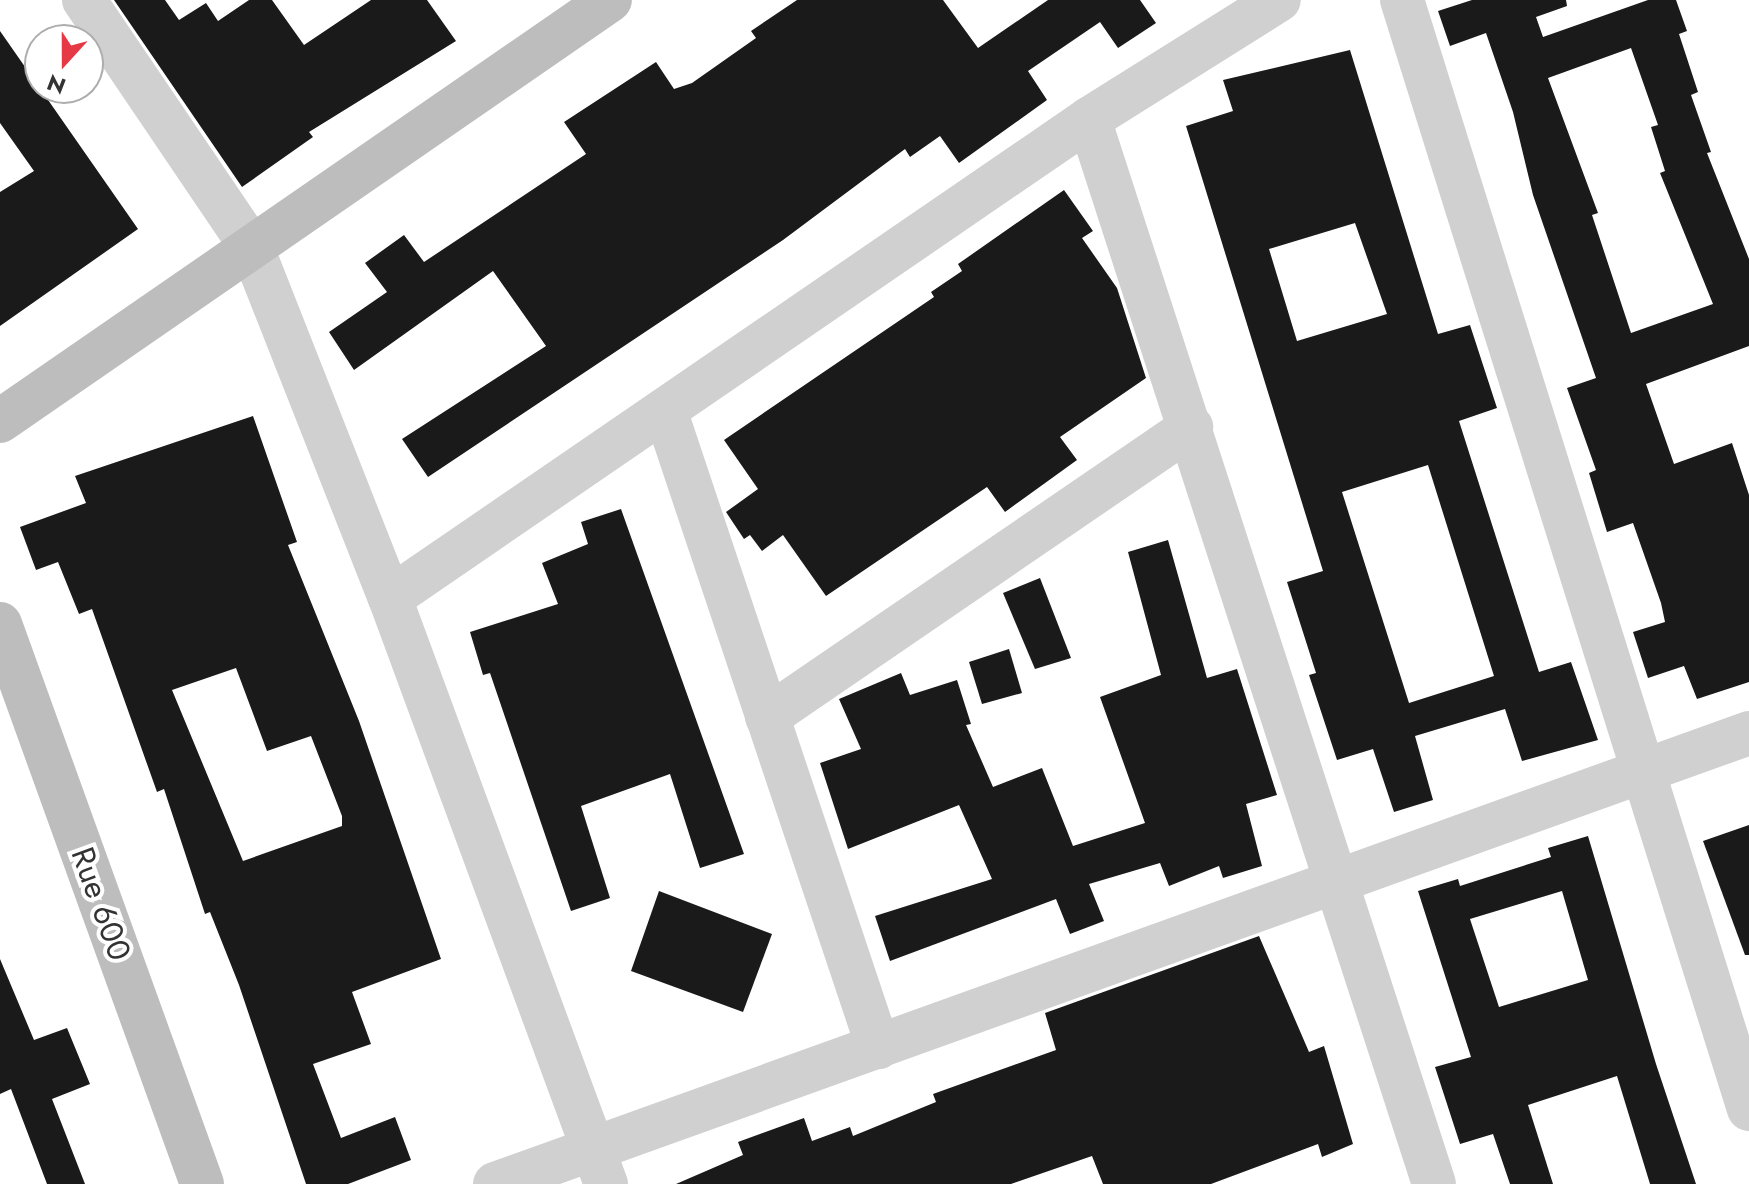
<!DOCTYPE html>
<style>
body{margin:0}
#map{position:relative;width:1749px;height:1184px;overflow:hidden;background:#fff;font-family:Jost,sans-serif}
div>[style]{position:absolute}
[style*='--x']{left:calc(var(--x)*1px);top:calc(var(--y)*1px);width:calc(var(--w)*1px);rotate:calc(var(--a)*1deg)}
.building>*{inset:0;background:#1a1a1a}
.street>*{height:44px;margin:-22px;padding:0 22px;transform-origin:22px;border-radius:22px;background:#d0d0d0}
.secondary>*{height:44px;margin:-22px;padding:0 22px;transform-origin:22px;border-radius:22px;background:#bdbdbd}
span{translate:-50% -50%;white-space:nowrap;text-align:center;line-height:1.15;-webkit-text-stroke:8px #fff;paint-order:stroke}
.street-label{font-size:32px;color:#333}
.north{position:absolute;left:24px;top:24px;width:80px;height:80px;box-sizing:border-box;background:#fff;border:2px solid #adadad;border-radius:50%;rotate:201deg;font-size:22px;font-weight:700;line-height:32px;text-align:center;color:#333}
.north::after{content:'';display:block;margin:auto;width:28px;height:36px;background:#e63946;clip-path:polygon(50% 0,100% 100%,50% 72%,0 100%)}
</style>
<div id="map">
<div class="building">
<div style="clip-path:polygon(114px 0,165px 0,179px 20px,206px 3px,218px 21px,249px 0,272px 0,304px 45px,371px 0,427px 0,456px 41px,309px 132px,313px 137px,242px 187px)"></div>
<div style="clip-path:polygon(797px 0,943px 0,978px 48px,1048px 0,1140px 0,1156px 23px,1118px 48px,1100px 22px,1028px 71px,1047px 100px,959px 163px,940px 136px,910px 157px,905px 149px,783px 240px,428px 477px,402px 439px,546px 346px,493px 271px,354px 370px,329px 332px,387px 292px,365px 263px,404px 235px,424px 262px,586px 154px,564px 122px,656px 62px,674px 89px,692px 83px,756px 38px,751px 31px)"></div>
<div style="clip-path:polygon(evenodd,1472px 0,1566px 0,1567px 6px,1536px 17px,1543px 37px,1648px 0,1676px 0,1687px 31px,1679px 34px,1698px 92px,1691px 95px,1711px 152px,1707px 153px,1749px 259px,1749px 346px,1646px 384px,1674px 464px,1732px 443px,1749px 495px,1749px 682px,1697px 699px,1684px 666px,1648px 678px,1633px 632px,1665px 622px,1661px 603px,1633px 523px,1607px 532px,1589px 473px,1596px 470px,1567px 388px,1596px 378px,1533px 195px,1513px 112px,1486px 33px,1450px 46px,1438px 11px,1472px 0,1631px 48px,1658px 125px,1651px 127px,1665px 171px,1660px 173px,1713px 304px,1631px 333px,1592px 215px,1598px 213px,1548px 78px,1631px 48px)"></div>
<div style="clip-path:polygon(0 31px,138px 229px,0 326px,0 192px,34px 171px,0 123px)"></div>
<div style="clip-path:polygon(evenodd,1350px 50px,1438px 334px,1470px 325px,1497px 408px,1459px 421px,1539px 672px,1571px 662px,1598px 740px,1522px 761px,1505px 709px,1415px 736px,1433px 800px,1394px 812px,1373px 749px,1337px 760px,1309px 675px,1316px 673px,1287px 582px,1323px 571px,1186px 126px,1233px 111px,1223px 80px,1350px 50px,1355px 223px,1387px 314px,1297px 341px,1269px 249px,1355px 223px,1350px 50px,1428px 465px,1494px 676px,1409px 703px,1342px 492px,1428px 465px)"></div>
<div style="clip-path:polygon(1064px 190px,1093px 231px,1082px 238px,1117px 288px,1146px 378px,1060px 437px,1077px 460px,1005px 512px,987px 487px,826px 596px,783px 535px,762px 551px,750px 535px,744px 539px,726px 512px,758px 489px,724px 440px,934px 297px,931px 292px,962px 271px,958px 264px)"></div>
<div style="clip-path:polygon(evenodd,253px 416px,297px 542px,288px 545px,359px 721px,441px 959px,352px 992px,371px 1044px,313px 1064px,341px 1138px,395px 1117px,411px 1160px,348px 1184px,306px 1184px,239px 985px,210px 912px,205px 914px,164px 789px,157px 792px,92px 609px,79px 614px,58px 562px,36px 570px,20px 527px,86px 503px,75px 476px,253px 416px,236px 668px,267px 751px,311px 736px,342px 816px,342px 826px,243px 861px,172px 690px,236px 668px)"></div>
<div style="clip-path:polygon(621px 509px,744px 854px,700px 868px,670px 774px,581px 806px,610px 898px,571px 911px,490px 673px,483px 675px,470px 632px,558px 604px,542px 563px,588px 544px,581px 522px)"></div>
<div style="clip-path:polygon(1168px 540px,1207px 678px,1237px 669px,1277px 795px,1246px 804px,1262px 866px,1223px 878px,1219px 866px,1169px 886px,1160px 863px,1089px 884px,1104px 921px,1070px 934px,1056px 899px,890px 961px,875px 916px,992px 879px,959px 805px,848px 849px,820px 763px,861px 749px,839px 699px,901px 673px,910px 695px,957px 680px,971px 724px,966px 725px,993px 787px,1042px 768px,1073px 846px,1145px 823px,1100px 697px,1161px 675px,1128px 552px)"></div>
<div style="clip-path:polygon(1040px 578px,1071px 658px,1035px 669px,1003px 593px)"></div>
<div style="clip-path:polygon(1009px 649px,1022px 693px,982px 704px,969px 662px)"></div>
<div style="clip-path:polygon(1749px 825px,1749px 955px,1745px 955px,1703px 841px)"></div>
<div style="clip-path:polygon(evenodd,1588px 836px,1656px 1064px,1696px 1184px,1650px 1184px,1617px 1076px,1528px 1105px,1553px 1184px,1510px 1184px,1493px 1134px,1460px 1144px,1435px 1067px,1471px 1057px,1418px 891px,1458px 879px,1460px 886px,1551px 857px,1548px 848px,1588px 836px,1562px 891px,1588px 980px,1499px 1007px,1470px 919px,1562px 891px)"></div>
<div style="clip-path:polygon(659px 891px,772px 934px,743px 1012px,631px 971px)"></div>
<div style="clip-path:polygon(1259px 936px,1309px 1052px,1324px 1046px,1353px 1144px,1322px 1157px,1318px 1144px,1211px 1184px,1103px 1184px,1092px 1156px,1011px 1184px,676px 1184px,743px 1155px,738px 1142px,804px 1118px,812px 1141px,850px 1127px,853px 1136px,936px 1102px,933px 1094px,1056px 1050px,1045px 1013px)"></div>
<div style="clip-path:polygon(0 959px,34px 1040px,67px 1028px,90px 1084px,52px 1099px,85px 1184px,47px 1184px,11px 1089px,0 1094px)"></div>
</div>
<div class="street">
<div style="--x:84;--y:0;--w:300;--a:55.9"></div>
<div style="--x:252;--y:248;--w:376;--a:68.5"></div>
<div style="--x:390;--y:598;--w:625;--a:69.77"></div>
<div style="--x:1402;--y:0;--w:1162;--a:72.63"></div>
<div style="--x:1089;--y:119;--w:1119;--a:72.05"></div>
<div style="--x:665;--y:410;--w:672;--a:71.51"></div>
<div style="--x:390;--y:598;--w:847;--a:-34.42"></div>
<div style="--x:1089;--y:119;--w:224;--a:-32.1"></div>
<div style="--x:767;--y:717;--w:514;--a:-34.37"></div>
<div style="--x:495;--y:1184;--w:1333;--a:-19.78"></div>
</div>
<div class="secondary">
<div style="--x:0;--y:421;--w:741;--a:-34.61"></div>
<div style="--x:0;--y:624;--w:595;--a:70.16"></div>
</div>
<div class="street-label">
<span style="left:101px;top:904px;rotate:70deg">Rue 600</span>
</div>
<div class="north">N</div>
</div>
